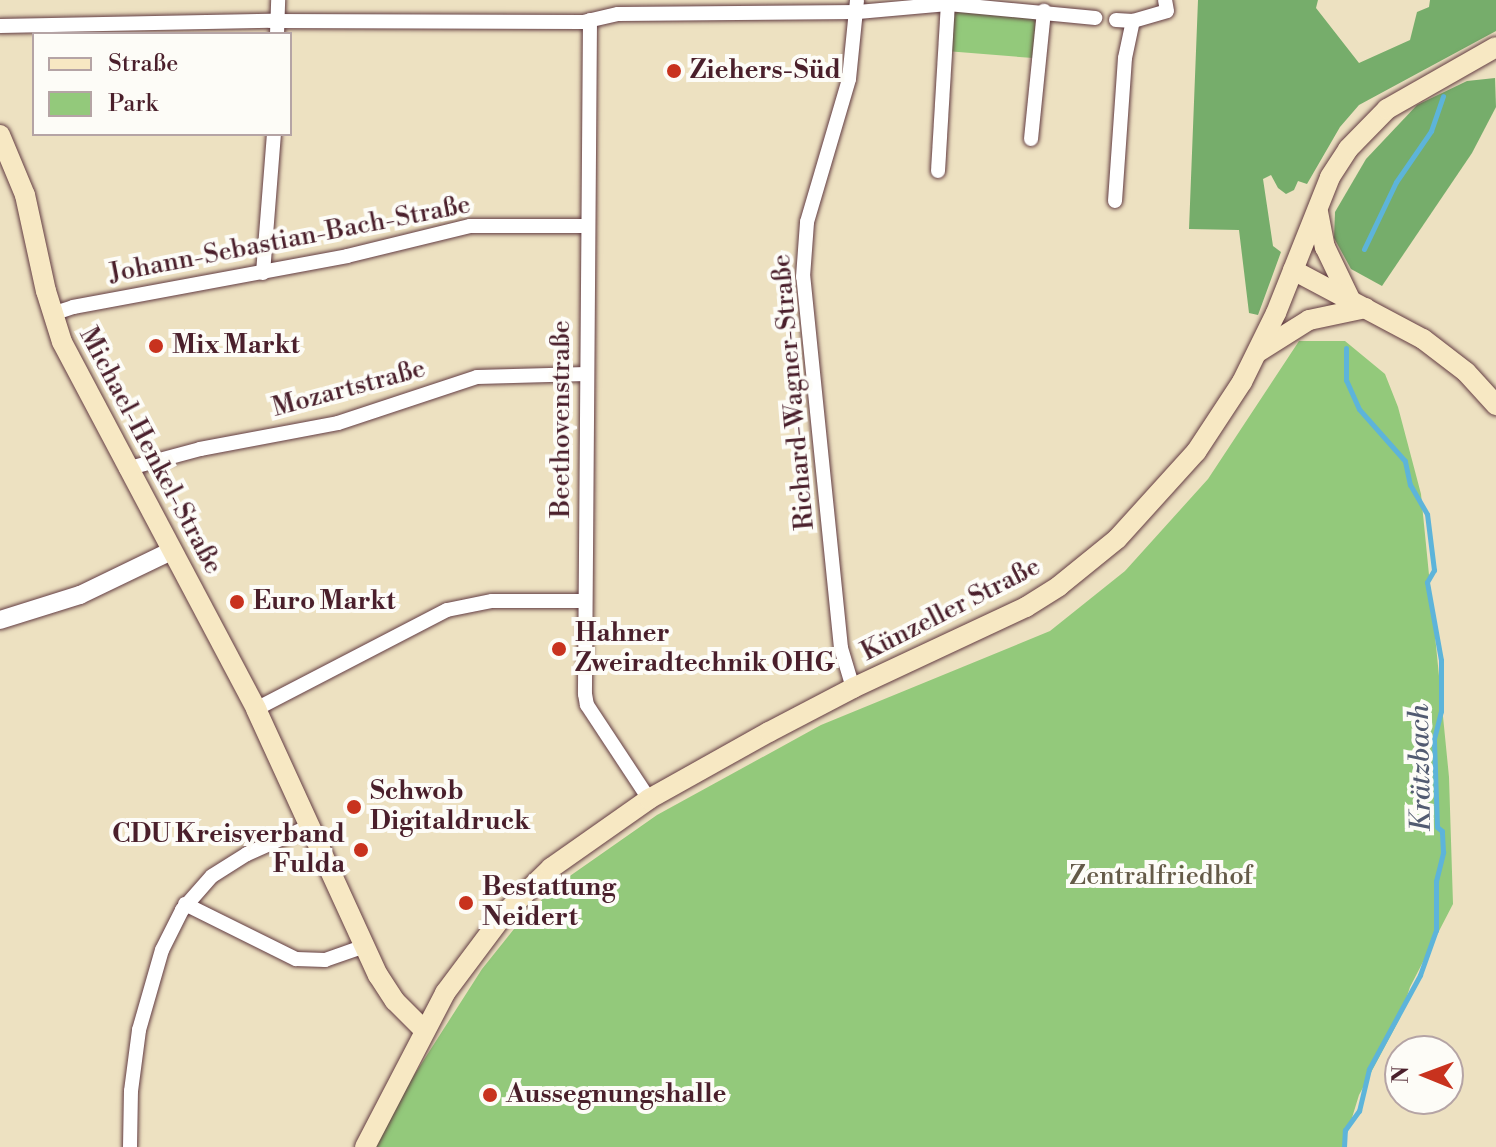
<!DOCTYPE html>
<meta charset="utf-8">
<style>
body{margin:0}
#map{position:relative;width:1496px;height:1147px;overflow:hidden;background:#ede1c1;font-family:"Libre Bodoni",serif}
div>[style]{position:absolute}
[style*='--x']{left:calc(var(--x)*1px);top:calc(var(--y)*1px);width:calc(var(--w)*1px);rotate:calc(var(--a)*1deg)}
.green>*{inset:0;background:#93c97b}
.forest>*{inset:0;background:#76ad6b}
.stream>*{height:5px;margin:-2.5px;padding:0 2.5px;transform-origin:2.5px;border-radius:2.5px;background:#5db4da}
.roads{filter:drop-shadow(0 0 2px #623c42) drop-shadow(0 0 2px #623c42)}
.minor>*{height:14px;margin:-7px;padding:0 7px;transform-origin:7px;border-radius:7px;background:#fff}
.tertiary>*{height:18px;margin:-9px;padding:0 9px;transform-origin:9px;border-radius:9px;background:#fff}
.secondary>*{height:20px;margin:-10px;padding:0 10px;transform-origin:10px;border-radius:10px;background:#f7e8c3}
.dots>*{width:22px;height:22px;translate:-50% -50%;box-sizing:border-box;border:4px solid #fdfcf7;border-radius:50%}
span{translate:-50% -50%;white-space:nowrap;text-align:center;line-height:1.15;-webkit-text-stroke:8px #fdfcf7;paint-order:stroke}
.poi-label{font-size:26px;color:#4a1f2b;font-weight:700}
.left{translate:0 -50%;text-align:left}
.right{translate:-100% -50%;text-align:right}
.street-label{font-size:26px;color:#4a1f2b}
.park-label{font-size:26px;color:#645a47}
.water-label{font-size:28px;color:#525b71;font-style:italic}
.legend{position:absolute;left:32px;top:32px;width:260px;height:104px;box-sizing:border-box;background:#fdfcf7;border:2px solid #b5a4a5;margin:0;padding:10px 14px;list-style:none;font-size:24px;color:#4a1f2b}
.legend li{display:flex;align-items:center;gap:16px;height:40px}
.legend b{width:40px;border:2px solid #b5a4a5}
.north{position:absolute;left:1384px;top:1035px;width:80px;height:80px;box-sizing:border-box;background:#fdfcf7;border:2px solid #b5a4a5;border-radius:50%;rotate:271deg;font-size:22px;font-weight:700;line-height:32px;text-align:center;color:#4a1f2b}
.north::after{content:'';display:block;margin:auto;width:28px;height:36px;background:#c8321e;clip-path:polygon(50% 0,100% 100%,50% 72%,0 100%)}
</style>
<div id="map">
<div class="green">
<div style="clip-path:polygon(949px 9px,1036px 16px,1033px 58px,946px 51px)"></div>
<div style="clip-path:polygon(1299px 341px,1345px 341px,1385px 374px,1398px 407px,1421px 494px,1449px 777px,1453px 904px,1410px 987px,1400px 1018px,1359px 1095px,1343px 1147px,375px 1147px,395px 1105px,482px 969px,522px 919px,557px 885px,657px 815px,821px 725px,1050px 631px,1125px 571px,1208px 479px)"></div>
</div>
<div class="forest">
<div style="clip-path:polygon(1198px 0,1318px 0,1316px 8px,1359px 63px,1410px 40px,1417px 12px,1429px 7px,1430px 0,1496px 0,1496px 31px,1359px 105px,1340px 127px,1307px 184px,1298px 181px,1294px 190px,1286px 194px,1278px 188px,1271px 175px,1263px 179px,1273px 246px,1281px 252px,1258px 315px,1249px 313px,1239px 230px,1189px 229px)"></div>
<div style="clip-path:polygon(1495px 78px,1496px 107px,1472px 153px,1382px 286px,1351px 269px,1334px 238px,1335px 212px,1366px 159px,1417px 105px,1467px 81px)"></div>
</div>
<div class="stream">
<div style="--x:1364;--y:249;--w:74;--a:-64.5"></div>
<div style="--x:1396;--y:182;--w:62;--a:-55.5"></div>
<div style="--x:1431;--y:131;--w:37;--a:-71"></div>
<div style="--x:1344;--y:1147;--w:17;--a:-87"></div>
<div style="--x:1345;--y:1130;--w:24;--a:-54"></div>
<div style="--x:1359;--y:1111;--w:43;--a:-76.6"></div>
<div style="--x:1369;--y:1069;--w:107;--a:-61.5"></div>
<div style="--x:1420;--y:975;--w:48;--a:-70.4"></div>
<div style="--x:1436;--y:930;--w:49;--a:-90"></div>
<div style="--x:1436;--y:881;--w:30;--a:-76"></div>
<div style="--x:1443;--y:852;--w:21;--a:-93"></div>
<div style="--x:1442;--y:831;--w:6;--a:-141"></div>
<div style="--x:1437;--y:827;--w:88;--a:-92"></div>
<div style="--x:1434;--y:739;--w:29;--a:-76"></div>
<div style="--x:1441;--y:711;--w:51;--a:-90"></div>
<div style="--x:1441;--y:660;--w:79;--a:-100.2"></div>
<div style="--x:1427;--y:582;--w:14;--a:-60"></div>
<div style="--x:1434;--y:570;--w:56;--a:-97.1"></div>
<div style="--x:1427;--y:514;--w:34;--a:-120"></div>
<div style="--x:1410;--y:485;--w:25;--a:-102"></div>
<div style="--x:1405;--y:461;--w:69;--a:-131.5"></div>
<div style="--x:1359;--y:409;--w:32;--a:-114"></div>
<div style="--x:1346;--y:380;--w:32;--a:-90"></div>
</div>
<div class="roads">
<div class="minor">
<div style="--x:590;--y:20;--w:674;--a:90.43"></div>
<div style="--x:585;--y:694;--w:11;--a:80"></div>
<div style="--x:587;--y:705;--w:113;--a:56.6"></div>
<div style="--x:1116;--y:20;--w:17;--a:3"></div>
<div style="--x:1133;--y:21;--w:35;--a:-16"></div>
<div style="--x:1167;--y:11;--w:11;--a:-100"></div>
<div style="--x:0;--y:26;--w:271;--a:-1.1"></div>
<div style="--x:271;--y:21;--w:312;--a:0.2"></div>
<div style="--x:583;--y:22;--w:36;--a:-13"></div>
<div style="--x:618;--y:14;--w:240;--a:-0.5"></div>
<div style="--x:858;--y:12;--w:90;--a:-5.1"></div>
<div style="--x:948;--y:4;--w:148;--a:5.4"></div>
<div style="--x:277;--y:34;--w:34;--a:-88"></div>
<div style="--x:1031;--y:139;--w:129;--a:-84.2"></div>
<div style="--x:938;--y:171;--w:167;--a:-86.6"></div>
<div style="--x:1115;--y:201;--w:143;--a:-86"></div>
<div style="--x:1125;--y:58;--w:38;--a:-78"></div>
<div style="--x:263;--y:273;--w:139;--a:-85.5"></div>
<div style="--x:52;--y:314;--w:22;--a:-18"></div>
<div style="--x:73;--y:307;--w:279;--a:-10.5"></div>
<div style="--x:347;--y:256;--w:127;--a:-13.7"></div>
<div style="--x:470;--y:226;--w:116;--a:0"></div>
<div style="--x:126;--y:469;--w:77;--a:-15.1"></div>
<div style="--x:200;--y:449;--w:140;--a:-10.7"></div>
<div style="--x:338;--y:423;--w:146;--a:-18.3"></div>
<div style="--x:477;--y:377;--w:109;--a:-1.6"></div>
<div style="--x:853;--y:688;--w:42;--a:-106.7"></div>
<div style="--x:841;--y:648;--w:373;--a:-95.8"></div>
<div style="--x:803;--y:277;--w:55;--a:-85.8"></div>
<div style="--x:807;--y:222;--w:149;--a:-73.6"></div>
<div style="--x:849;--y:79;--w:79;--a:-84.2"></div>
<div style="--x:256;--y:709;--w:215;--a:-27.4"></div>
<div style="--x:447;--y:610;--w:46;--a:-11.3"></div>
<div style="--x:492;--y:601;--w:93;--a:0"></div>
<div style="--x:185;--y:904;--w:124;--a:26.4"></div>
<div style="--x:296;--y:959;--w:29;--a:2"></div>
<div style="--x:325;--y:960;--w:42;--a:-19.3"></div>
<div style="--x:130;--y:1147;--w:56;--a:-89"></div>
<div style="--x:131;--y:1091;--w:62;--a:-82.5"></div>
<div style="--x:139;--y:1030;--w:83;--a:-74"></div>
<div style="--x:162;--y:950;--w:45;--a:-63.4"></div>
<div style="--x:182;--y:910;--w:45;--a:-48.6"></div>
<div style="--x:212;--y:876;--w:41;--a:-32.2"></div>
<div style="--x:247;--y:854;--w:69;--a:-24"></div>
</div>
<div class="tertiary">
<div style="--x:0;--y:620;--w:84;--a:-17.4"></div>
<div style="--x:80;--y:595;--w:101;--a:-25.8"></div>
</div>
<div class="secondary">
<div style="--x:0;--y:135;--w:65;--a:67.4"></div>
<div style="--x:25;--y:195;--w:98;--a:77.7"></div>
<div style="--x:46;--y:291;--w:53;--a:72.6"></div>
<div style="--x:62;--y:342;--w:415;--a:62.1"></div>
<div style="--x:256;--y:709;--w:293;--a:65.4"></div>
<div style="--x:378;--y:975;--w:31;--a:57"></div>
<div style="--x:395;--y:1001;--w:41;--a:45"></div>
<div style="--x:1318;--y:212;--w:36;--a:79"></div>
<div style="--x:1325;--y:247;--w:58;--a:64.3"></div>
<div style="--x:1293;--y:270;--w:147;--a:28"></div>
<div style="--x:1423;--y:339;--w:54;--a:37.5"></div>
<div style="--x:1466;--y:372;--w:45;--a:47.7"></div>
<div style="--x:1258;--y:352;--w:60;--a:-32.1"></div>
<div style="--x:1309;--y:320;--w:58;--a:-11.9"></div>
<div style="--x:365;--y:1147;--w:174;--a:-62.5"></div>
<div style="--x:445;--y:993;--w:99;--a:-53.2"></div>
<div style="--x:504;--y:914;--w:66;--a:-44.4"></div>
<div style="--x:551;--y:868;--w:120;--a:-35.1"></div>
<div style="--x:649;--y:799;--w:137;--a:-29.2"></div>
<div style="--x:769;--y:732;--w:95;--a:-27.6"></div>
<div style="--x:853;--y:688;--w:191;--a:-25.1"></div>
<div style="--x:1026;--y:607;--w:39;--a:-32"></div>
<div style="--x:1059;--y:586;--w:75;--a:-39"></div>
<div style="--x:1117;--y:539;--w:118;--a:-47.8"></div>
<div style="--x:1196;--y:452;--w:84;--a:-56.7"></div>
<div style="--x:1242;--y:382;--w:77;--a:-63.8"></div>
<div style="--x:1276;--y:313;--w:146;--a:-68.3"></div>
<div style="--x:1330;--y:177;--w:33;--a:-57"></div>
<div style="--x:1348;--y:149;--w:56;--a:-45.7"></div>
<div style="--x:1387;--y:109;--w:125;--a:-29.6"></div>
</div>
</div>
<div class="dots">
<div style="left:674px;top:71px;background:#c8321e"></div>
<div style="left:156px;top:346px;background:#c8321e"></div>
<div style="left:237px;top:602px;background:#c8321e"></div>
<div style="left:559px;top:649px;background:#c8321e"></div>
<div style="left:354px;top:807px;background:#c8321e"></div>
<div style="left:361px;top:850px;background:#c8321e"></div>
<div style="left:466px;top:903px;background:#c8321e"></div>
<div style="left:490px;top:1095px;background:#c8321e"></div>
</div>
<div class="poi-label">
<span class="left" style="left:690px;top:71px">Ziehers-Süd</span>
<span class="left" style="left:172px;top:346px">Mix Markt</span>
<span class="left" style="left:253px;top:602px">Euro Markt</span>
<span class="left" style="left:575px;top:649px">Hahner<br>Zweiradtechnik OHG</span>
<span class="left" style="left:370px;top:807px">Schwob<br>Digitaldruck</span>
<span class="right" style="left:345px;top:850px">CDU Kreisverband<br>Fulda</span>
<span class="left" style="left:482px;top:903px">Bestattung<br>Neidert</span>
<span class="left" style="left:506px;top:1095px">Aussegnungshalle</span>
</div>
<div class="street-label">
<span style="left:290px;top:240px;rotate:-11deg">Johann-Sebastian-Bach-Straße</span>
<span style="left:349px;top:389px;rotate:-15deg">Mozartstraße</span>
<span style="left:794px;top:392px;rotate:-95deg">Richard-Wagner-Straße</span>
<span style="left:562px;top:419px;rotate:-90deg">Beethovenstraße</span>
<span style="left:150px;top:451px;rotate:62deg">Michael-Henkel-Straße</span>
<span style="left:951px;top:610px;rotate:-27deg">Künzeller Straße</span>
</div>
<div class="park-label">
<span style="left:1161px;top:877px">Zentralfriedhof</span>
</div>
<div class="water-label">
<span style="left:1421px;top:768px;rotate:-91deg">Krätzbach</span>
</div>
<ul class="legend">
<li><b style="height:10px;background:#f7e8c3"></b>Straße</li>
<li><b style="height:22px;background:#93c97b"></b>Park</li>
</ul>
<div class="north">N</div>
</div>
